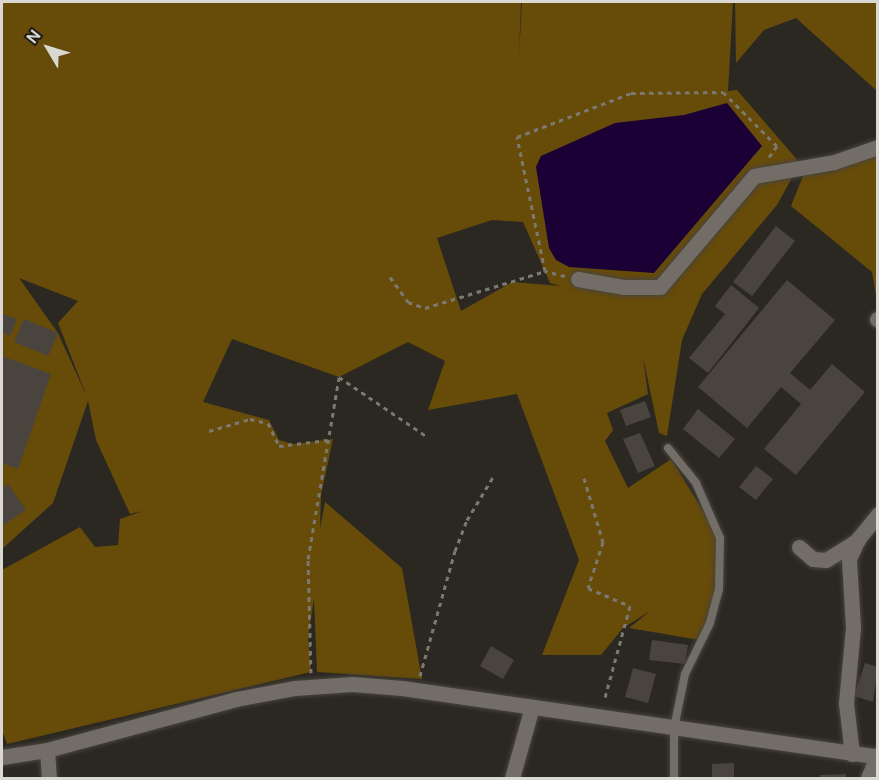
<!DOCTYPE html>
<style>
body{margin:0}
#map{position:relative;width:879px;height:780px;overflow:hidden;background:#2b2821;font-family:"DM Sans",sans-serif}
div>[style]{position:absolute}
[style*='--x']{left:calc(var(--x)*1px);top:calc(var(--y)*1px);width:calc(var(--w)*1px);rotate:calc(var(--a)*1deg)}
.green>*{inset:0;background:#674b09}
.water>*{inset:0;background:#1a0035}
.building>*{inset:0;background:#49453e}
.path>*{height:3px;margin-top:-1.5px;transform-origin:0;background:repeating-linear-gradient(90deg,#7b7972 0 4.5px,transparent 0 9px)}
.roads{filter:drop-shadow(0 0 2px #47443e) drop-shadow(0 0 2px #47443e)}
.service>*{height:8px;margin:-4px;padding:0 4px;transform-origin:4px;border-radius:4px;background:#726e67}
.minor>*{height:15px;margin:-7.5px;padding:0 7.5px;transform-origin:7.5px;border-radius:7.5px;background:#726e67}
.tertiary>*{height:15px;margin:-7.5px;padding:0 7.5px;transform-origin:7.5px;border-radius:7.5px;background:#726e67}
span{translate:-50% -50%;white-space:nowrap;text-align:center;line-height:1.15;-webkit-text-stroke:5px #211e18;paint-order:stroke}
.frame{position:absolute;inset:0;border:3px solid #dad8d3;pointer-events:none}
.north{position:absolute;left:18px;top:18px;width:60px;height:60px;-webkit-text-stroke:4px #211e18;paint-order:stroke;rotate:308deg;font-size:16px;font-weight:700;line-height:24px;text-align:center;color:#dad8d3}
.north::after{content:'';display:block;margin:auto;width:21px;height:27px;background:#dad8d3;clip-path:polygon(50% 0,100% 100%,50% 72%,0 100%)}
</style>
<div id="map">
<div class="green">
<div style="clip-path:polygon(evenodd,2px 2px,521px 2px,519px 56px,522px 2px,733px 2px,728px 91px,737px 90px,800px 163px,777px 205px,702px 294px,682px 340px,667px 436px,659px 433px,643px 357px,648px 394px,607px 413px,613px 430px,605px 441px,628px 488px,671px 459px,720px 538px,719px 589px,700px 640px,629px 628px,650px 611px,623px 628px,601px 655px,542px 655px,579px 560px,517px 394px,428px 410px,445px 361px,408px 342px,339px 377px,232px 339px,203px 402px,269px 420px,279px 440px,294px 444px,333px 439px,321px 495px,320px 529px,325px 502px,402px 568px,422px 679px,317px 672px,314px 599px,308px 637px,311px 672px,7px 744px,2px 730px,2px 570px,80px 527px,95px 547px,118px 545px,120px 519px,143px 511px,130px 514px,96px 440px,88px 401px,53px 503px,2px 549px,2px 2px,492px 220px,523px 222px,550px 283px,561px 286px,512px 282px,461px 311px,437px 238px,492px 220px,2px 2px,19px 278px,78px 301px,58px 323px,87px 397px,58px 333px,19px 278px)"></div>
<div style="clip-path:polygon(735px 2px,877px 2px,877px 91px,796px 18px,764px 30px,736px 63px)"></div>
<div style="clip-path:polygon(877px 147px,877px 301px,872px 272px,791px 206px,803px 176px)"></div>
</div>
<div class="water">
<div style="clip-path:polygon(727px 103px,762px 146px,654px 273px,569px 267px,556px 260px,549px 248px,536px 167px,541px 156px,615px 123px,684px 115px)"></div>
</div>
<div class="building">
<div style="clip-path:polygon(776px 226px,795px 241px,752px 296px,733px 282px)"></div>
<div style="clip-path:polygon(787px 280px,835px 320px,790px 373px,810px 390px,832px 364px,865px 392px,796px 475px,764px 449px,801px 404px,781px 387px,747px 428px,698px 387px)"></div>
<div style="clip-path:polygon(731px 285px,759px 308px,708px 373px,689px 358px,725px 314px,715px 306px)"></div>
<div style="clip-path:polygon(3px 314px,17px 319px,10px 336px,2px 332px)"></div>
<div style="clip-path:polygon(24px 319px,58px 333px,48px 356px,14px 342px)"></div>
<div style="clip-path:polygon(2px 356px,51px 374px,18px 469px,2px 463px)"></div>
<div style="clip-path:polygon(645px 401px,651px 417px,626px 426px,620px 410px)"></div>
<div style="clip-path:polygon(698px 409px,735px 439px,719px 458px,683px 429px)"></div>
<div style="clip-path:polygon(640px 433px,655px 466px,638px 473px,623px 439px)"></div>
<div style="clip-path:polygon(756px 466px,773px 479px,756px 500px,739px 487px)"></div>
<div style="clip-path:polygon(8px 484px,26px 510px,2px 526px,2px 488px)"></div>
<div style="clip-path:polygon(652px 640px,688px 645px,685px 664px,649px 660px)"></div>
<div style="clip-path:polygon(491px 646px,514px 660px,503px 679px,480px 666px)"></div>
<div style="clip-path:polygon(865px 663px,878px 667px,873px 702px,854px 696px)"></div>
<div style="clip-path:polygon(633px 668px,656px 674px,648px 703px,625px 697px)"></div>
<div style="clip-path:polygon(734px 763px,734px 778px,712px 778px,712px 764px)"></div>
<div style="clip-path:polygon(846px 774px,846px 778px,820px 778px,820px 775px)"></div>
</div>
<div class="path">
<div style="--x:565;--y:276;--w:21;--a:-166"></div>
<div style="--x:545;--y:271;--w:137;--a:-101.8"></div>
<div style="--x:517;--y:137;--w:122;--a:-21.1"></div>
<div style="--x:631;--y:93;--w:92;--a:-0.6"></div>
<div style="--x:723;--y:92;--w:76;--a:45"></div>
<div style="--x:777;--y:146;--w:14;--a:126"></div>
<div style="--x:390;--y:277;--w:31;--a:54"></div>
<div style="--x:408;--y:302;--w:18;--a:19"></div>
<div style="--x:425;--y:308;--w:126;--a:-17.1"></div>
<div style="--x:209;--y:431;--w:43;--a:-16.3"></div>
<div style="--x:250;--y:419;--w:18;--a:13"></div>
<div style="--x:268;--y:423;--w:25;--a:64"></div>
<div style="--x:279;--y:446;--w:49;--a:-7"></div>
<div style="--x:584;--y:478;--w:67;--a:73.5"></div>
<div style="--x:603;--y:542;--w:48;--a:108.1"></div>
<div style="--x:588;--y:588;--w:46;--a:23.2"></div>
<div style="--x:630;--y:606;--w:98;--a:105.3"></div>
<div style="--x:311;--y:673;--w:114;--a:-91.5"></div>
<div style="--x:308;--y:559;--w:185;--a:-80.3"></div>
<div style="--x:339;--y:377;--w:105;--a:34.1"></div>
<div style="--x:420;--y:676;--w:130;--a:-74.4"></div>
<div style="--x:455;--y:551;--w:33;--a:-69"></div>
<div style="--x:467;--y:520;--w:50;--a:-58.8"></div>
</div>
<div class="roads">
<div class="service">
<div style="--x:668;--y:448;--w:45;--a:51.3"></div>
<div style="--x:696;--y:483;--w:60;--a:66.4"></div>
<div style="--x:720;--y:538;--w:51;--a:91.1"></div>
<div style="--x:719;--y:589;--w:35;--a:105"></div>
<div style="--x:710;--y:623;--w:57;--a:116.1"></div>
<div style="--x:685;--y:674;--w:55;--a:101.5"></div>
<div style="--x:674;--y:728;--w:50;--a:90"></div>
</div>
<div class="minor">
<div style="--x:578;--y:279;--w:47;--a:9.9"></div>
<div style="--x:624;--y:287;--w:36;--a:0"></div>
<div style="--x:660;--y:287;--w:145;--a:-49.7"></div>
<div style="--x:754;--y:176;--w:81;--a:-9.9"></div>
<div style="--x:834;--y:162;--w:46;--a:-18.8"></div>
<div style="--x:877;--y:319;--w:1;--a:45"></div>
<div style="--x:799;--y:547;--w:18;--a:41"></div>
<div style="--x:813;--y:559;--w:13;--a:4"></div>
<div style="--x:826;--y:560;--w:38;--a:-32"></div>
<div style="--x:47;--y:750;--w:28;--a:86"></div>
<div style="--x:852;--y:754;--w:51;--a:-96.7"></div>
<div style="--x:846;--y:703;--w:76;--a:-84.7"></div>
<div style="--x:853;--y:627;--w:68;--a:-93.4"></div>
<div style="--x:849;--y:559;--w:22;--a:-66"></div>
<div style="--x:858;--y:539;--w:32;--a:-51"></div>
<div style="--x:512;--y:778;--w:74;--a:-74.3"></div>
<div style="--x:868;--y:778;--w:25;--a:-67"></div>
</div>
<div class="tertiary">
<div style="--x:2;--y:757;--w:46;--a:-8.8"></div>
<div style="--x:47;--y:750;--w:196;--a:-15.1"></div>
<div style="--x:236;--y:699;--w:60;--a:-10.6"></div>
<div style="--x:295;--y:688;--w:57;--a:-4"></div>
<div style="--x:352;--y:684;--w:50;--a:4.6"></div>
<div style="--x:402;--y:688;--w:481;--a:8.2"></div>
</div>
</div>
<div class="frame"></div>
<div class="north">N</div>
</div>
